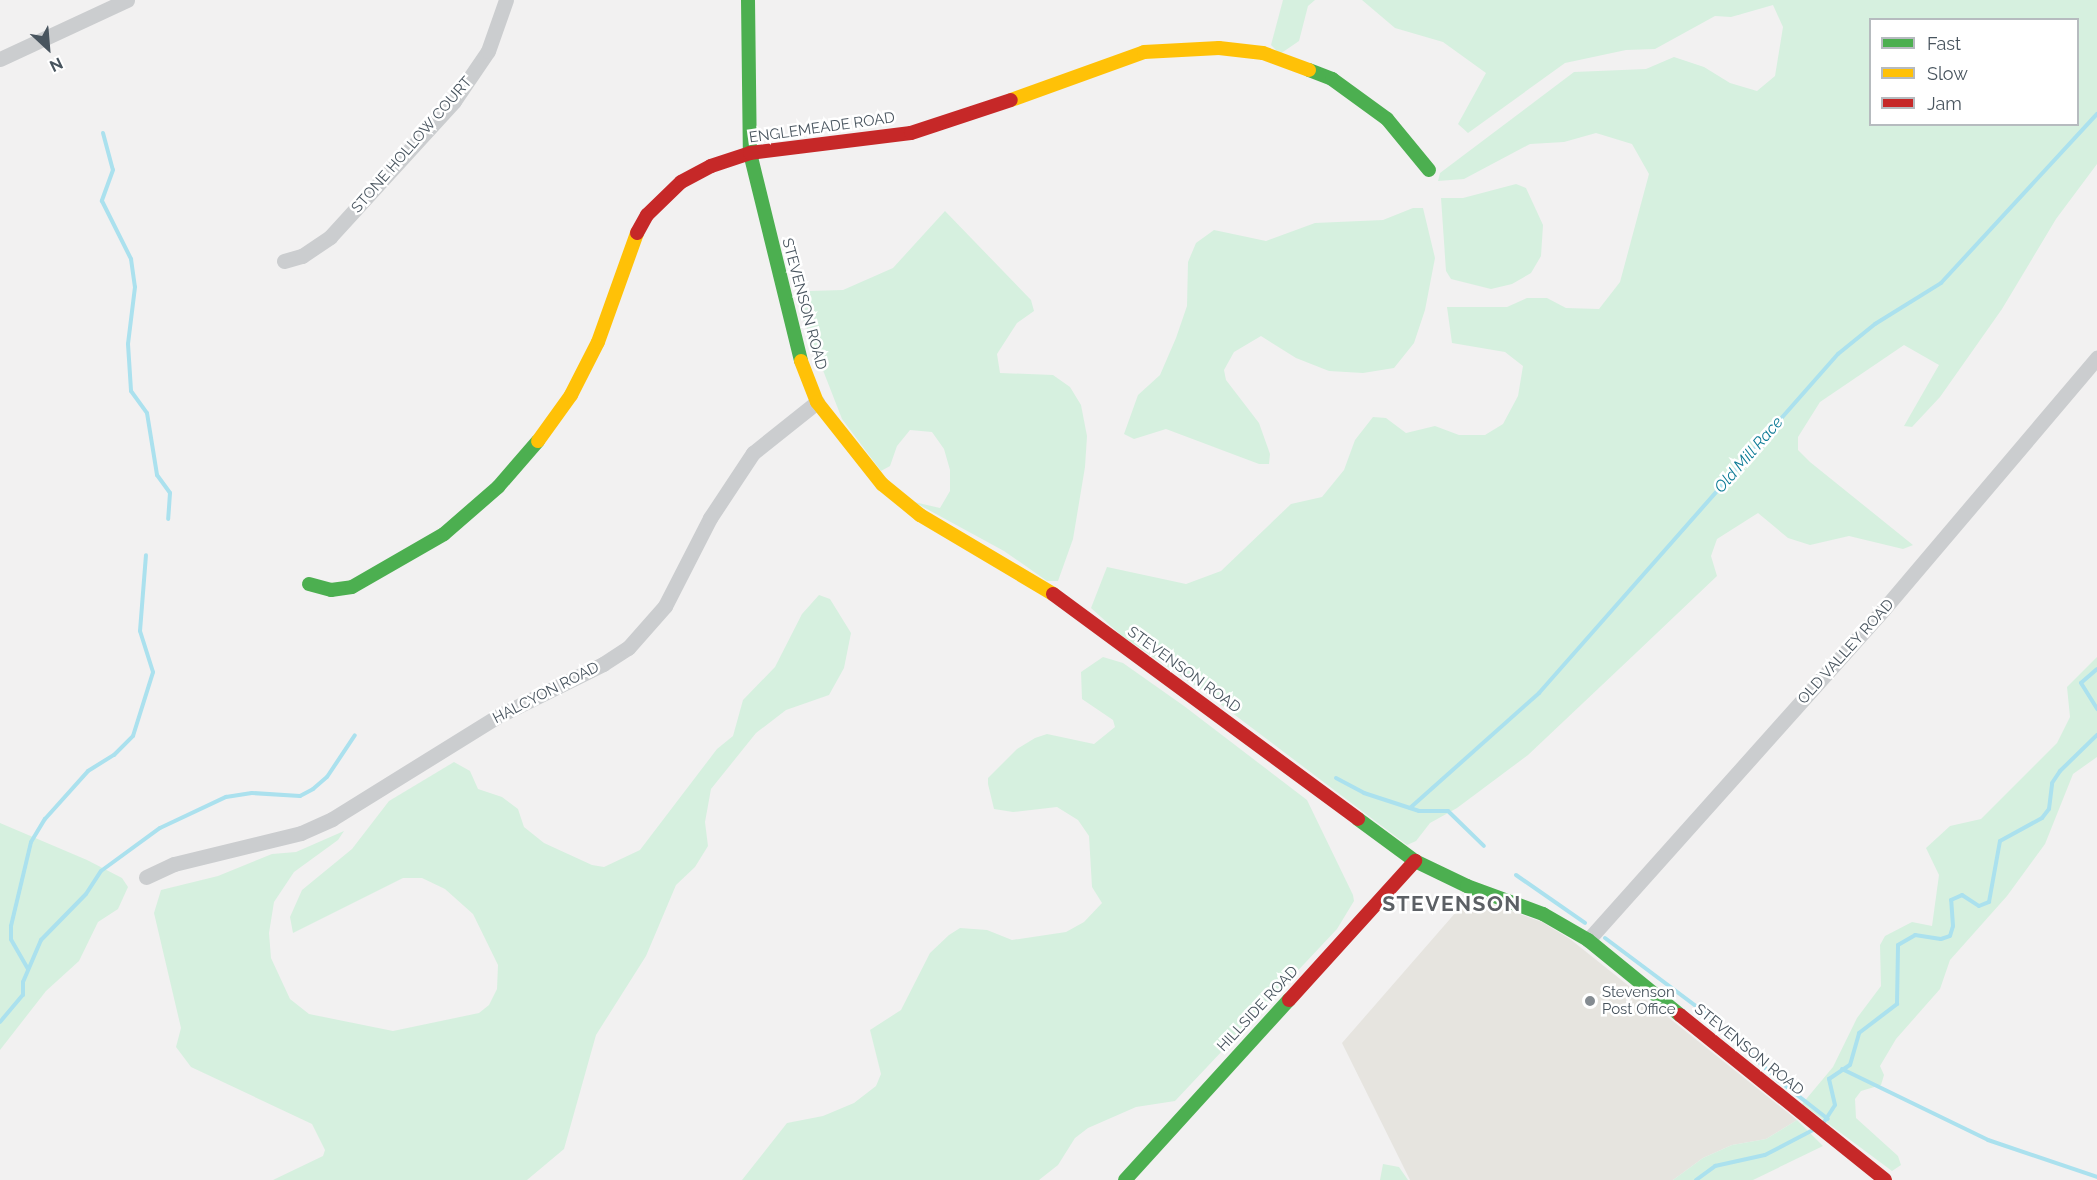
<!DOCTYPE html>
<style>
body{margin:0}
#map{position:relative;width:2097px;height:1180px;overflow:hidden;background:#f2f1f1;font-family:Raleway,sans-serif}
div>[style]{position:absolute}
[style*='--x']{left:calc(var(--x)*1px);top:calc(var(--y)*1px);width:calc(var(--w)*1px);rotate:calc(var(--a)*1deg)}
.commercial>*{inset:0;background:#e6e4df}
.green>*{inset:0;background:#d6f0df}
.stream>*{height:4px;margin:-2px;padding:0 2px;transform-origin:2px;border-radius:2px;background:#abe1ee}
.street>*{height:15px;margin:-7.5px;padding:0 7.5px;transform-origin:7.5px;border-radius:7.5px;background:#cbcdcf}
.fast>*{height:14px;margin:-7px;padding:0 7px;transform-origin:7px;border-radius:7px;background:#4caf50}
.slow>*{height:14px;margin:-7px;padding:0 7px;transform-origin:7px;border-radius:7px;background:#ffc107}
.jam>*{height:14px;margin:-7px;padding:0 7px;transform-origin:7px;border-radius:7px;background:#c62828}
.dots>*{width:16px;height:16px;translate:-50% -50%;box-sizing:border-box;border:3px solid #fff;border-radius:50%}
span{translate:-50% -50%;white-space:nowrap;text-align:center;line-height:1.15;-webkit-text-stroke:5px #fff;paint-order:stroke}
.street-label{font-size:15px;color:#48545e}
.poi-label{font-size:15px;color:#48545e}
.left{translate:0 -50%;text-align:left}
.water-label{font-size:16px;color:#0d7b96;font-style:italic}
.district-label{font-size:21px;color:#5c6065;font-weight:700;letter-spacing:1.5px}
.legend{position:absolute;left:1869px;top:18px;width:210px;height:108px;box-sizing:border-box;background:#fff;border:2px solid #b6bbbf;margin:0;padding:8px 10px;list-style:none;font-size:18px;color:#48545e}
.legend li{display:flex;align-items:center;gap:12px;height:30px}
.legend b{width:30px;border:2px solid #b6bbbf}
.north{position:absolute;left:18px;top:18px;width:60px;height:60px;-webkit-text-stroke:4px #fff;paint-order:stroke;rotate:154deg;font-size:16px;font-weight:700;line-height:24px;text-align:center;color:#48545e}
.north::after{content:'';display:block;margin:auto;width:21px;height:27px;background:#48545e;clip-path:polygon(50% 0,100% 100%,50% 72%,0 100%)}
</style>
<div id="map">
<div class="commercial">
<div style="clip-path:polygon(1470px 896px,1542px 922px,1570px 939px,1797px 1120px,1766px 1139px,1732px 1145px,1703px 1158px,1673px 1180px,1410px 1180px,1342px 1043px)"></div>
</div>
<div class="green">
<div style="clip-path:polygon(1283px 0,1315px 0,1308px 6px,1299px 41px,1280px 54px,1271px 45px)"></div>
<div style="clip-path:polygon(evenodd,1362px 0,2097px 0,2097px 164px,2056px 219px,2002px 309px,1940px 397px,1912px 427px,1904px 426px,1939px 365px,1904px 345px,1820px 402px,1798px 437px,1798px 450px,1810px 462px,1913px 545px,1903px 549px,1849px 536px,1810px 545px,1788px 538px,1758px 513px,1717px 539px,1711px 556px,1717px 576px,1637px 652px,1528px 755px,1457px 808px,1430px 823px,1416px 841px,1407px 845px,1203px 691px,1122px 636px,1091px 608px,1107px 567px,1186px 584px,1221px 571px,1291px 504px,1322px 497px,1344px 470px,1355px 440px,1373px 417px,1386px 418px,1406px 433px,1435px 426px,1459px 435px,1485px 435px,1503px 424px,1518px 396px,1523px 366px,1505px 352px,1452px 343px,1447px 307px,1507px 307px,1527px 298px,1547px 298px,1566px 308px,1599px 309px,1620px 282px,1649px 174px,1632px 144px,1596px 133px,1564px 142px,1530px 144px,1464px 179px,1438px 181px,1440px 173px,1574px 72px,1646px 69px,1674px 57px,1704px 67px,1730px 83px,1757px 91px,1775px 76px,1783px 27px,1773px 5px,1731px 17px,1715px 16px,1655px 49px,1626px 50px,1565px 63px,1468px 133px,1458px 124px,1486px 73px,1443px 42px,1395px 28px,1362px 0,1870px 20px,2078px 20px,2078px 124px,1870px 124px,1870px 20px)"></div>
<div style="clip-path:polygon(1516px 184px,1526px 188px,1543px 225px,1541px 256px,1531px 273px,1512px 284px,1491px 289px,1451px 279px,1446px 271px,1441px 198px,1463px 198px)"></div>
<div style="clip-path:polygon(1413px 208px,1423px 208px,1435px 258px,1425px 310px,1414px 343px,1394px 368px,1363px 373px,1329px 371px,1296px 358px,1261px 336px,1234px 352px,1224px 370px,1226px 380px,1259px 423px,1270px 454px,1269px 464px,1259px 464px,1166px 429px,1134px 439px,1124px 434px,1138px 395px,1160px 375px,1176px 338px,1187px 306px,1188px 262px,1196px 243px,1214px 230px,1266px 241px,1315px 223px,1383px 220px)"></div>
<div style="clip-path:polygon(945px 211px,1031px 300px,1034px 311px,1017px 323px,997px 354px,1000px 373px,1053px 375px,1070px 387px,1081px 405px,1087px 436px,1085px 467px,1073px 539px,1058px 581px,1047px 581px,1004px 551px,914px 502px,940px 508px,950px 491px,950px 470px,944px 449px,932px 432px,910px 430px,897px 446px,890px 466px,881px 471px,842px 419px,803px 319px,803px 299px,810px 291px,843px 290px,893px 268px)"></div>
<div style="clip-path:polygon(819px 595px,830px 599px,851px 633px,844px 668px,829px 695px,786px 710px,756px 733px,711px 789px,705px 822px,708px 846px,695px 867px,676px 885px,646px 956px,596px 1035px,564px 1149px,527px 1180px,273px 1180px,323px 1156px,325px 1150px,312px 1124px,191px 1067px,176px 1047px,181px 1028px,154px 913px,161px 890px,218px 876px,272px 854px,296px 852px,344px 831px,338px 840px,294px 872px,274px 902px,269px 933px,271px 958px,290px 999px,309px 1014px,393px 1031px,479px 1013px,489px 1005px,497px 989px,498px 965px,473px 914px,445px 889px,422px 878px,403px 878px,293px 933px,290px 917px,302px 890px,352px 849px,389px 801px,454px 762px,470px 771px,478px 789px,502px 797px,518px 809px,524px 827px,544px 843px,592px 865px,604px 867px,640px 850px,717px 749px,733px 736px,743px 700px,775px 667px,802px 614px)"></div>
<div style="clip-path:polygon(1103px 657px,1123px 663px,1184px 706px,1307px 800px,1353px 895px,1354px 901px,1337px 929px,1175px 1101px,1136px 1107px,1088px 1128px,1075px 1138px,1058px 1165px,1039px 1180px,742px 1180px,787px 1123px,823px 1116px,854px 1103px,876px 1086px,881px 1074px,870px 1030px,901px 1010px,930px 953px,949px 935px,960px 928px,987px 930px,1012px 940px,1066px 932px,1084px 922px,1102px 903px,1092px 887px,1089px 836px,1078px 820px,1057px 807px,1013px 812px,994px 809px,988px 784px,988px 778px,1017px 749px,1035px 738px,1047px 734px,1094px 744px,1115px 727px,1113px 720px,1082px 699px,1081px 672px)"></div>
<div style="clip-path:polygon(2097px 657px,2097px 757px,2073px 774px,2045px 844px,2007px 896px,1950px 960px,1940px 989px,1896px 1039px,1880px 1066px,1884px 1075px,1881px 1085px,1861px 1091px,1855px 1099px,1856px 1118px,1898px 1156px,1901px 1165px,1892px 1171px,1802px 1104px,1833px 1067px,1857px 1018px,1881px 986px,1880px 945px,1885px 936px,1912px 922px,1932px 926px,1939px 875px,1926px 848px,1950px 826px,1981px 819px,2057px 743px,2070px 717px,2067px 687px)"></div>
<div style="clip-path:polygon(0 823px,87px 860px,122px 878px,128px 887px,118px 909px,98px 922px,79px 961px,46px 991px,0 1050px)"></div>
<div style="clip-path:polygon(1797px 1120px,1823px 1146px,1753px 1180px,1673px 1180px,1703px 1158px,1732px 1145px,1766px 1139px)"></div>
<div style="clip-path:polygon(1383px 1164px,1399px 1167px,1408px 1180px,1380px 1180px)"></div>
</div>
<div class="stream">
<div style="--x:103;--y:133;--w:38;--a:75"></div>
<div style="--x:113;--y:170;--w:33;--a:110"></div>
<div style="--x:102;--y:201;--w:65;--a:63.4"></div>
<div style="--x:131;--y:259;--w:28;--a:82"></div>
<div style="--x:135;--y:287;--w:57;--a:97"></div>
<div style="--x:128;--y:344;--w:47;--a:86.3"></div>
<div style="--x:131;--y:391;--w:27;--a:54"></div>
<div style="--x:147;--y:413;--w:63;--a:80.8"></div>
<div style="--x:157;--y:475;--w:22;--a:54"></div>
<div style="--x:170;--y:493;--w:26;--a:94"></div>
<div style="--x:2097;--y:669;--w:21;--a:139"></div>
<div style="--x:2081;--y:683;--w:31;--a:58"></div>
<div style="--x:1336;--y:778;--w:32;--a:28"></div>
<div style="--x:1364;--y:793;--w:58;--a:18.1"></div>
<div style="--x:1419;--y:811;--w:29;--a:0"></div>
<div style="--x:1448;--y:811;--w:50;--a:44.2"></div>
<div style="--x:1410;--y:808;--w:173;--a:-41.7"></div>
<div style="--x:1539;--y:693;--w:452;--a:-48.6"></div>
<div style="--x:1838;--y:354;--w:48;--a:-39"></div>
<div style="--x:1875;--y:324;--w:78;--a:-31.8"></div>
<div style="--x:1941;--y:283;--w:230;--a:-47.3"></div>
<div style="--x:1516;--y:875;--w:84;--a:34.8"></div>
<div style="--x:1605;--y:938;--w:134;--a:36.8"></div>
<div style="--x:1712;--y:1018;--w:91;--a:43.2"></div>
<div style="--x:1778;--y:1080;--w:63;--a:38"></div>
<div style="--x:28;--y:969;--w:34;--a:-120"></div>
<div style="--x:11;--y:939;--w:13;--a:-90"></div>
<div style="--x:11;--y:926;--w:86;--a:-76.6"></div>
<div style="--x:31;--y:842;--w:27;--a:-59"></div>
<div style="--x:45;--y:819;--w:64;--a:-48.1"></div>
<div style="--x:88;--y:771;--w:31;--a:-32"></div>
<div style="--x:114;--y:755;--w:27;--a:-45"></div>
<div style="--x:133;--y:736;--w:67;--a:-72.6"></div>
<div style="--x:153;--y:672;--w:43;--a:-107.6"></div>
<div style="--x:140;--y:631;--w:76;--a:-85.5"></div>
<div style="--x:0;--y:1022;--w:35;--a:-50"></div>
<div style="--x:23;--y:995;--w:13;--a:-90"></div>
<div style="--x:23;--y:982;--w:46;--a:-66.8"></div>
<div style="--x:41;--y:940;--w:64;--a:-45.6"></div>
<div style="--x:86;--y:894;--w:27;--a:-57"></div>
<div style="--x:101;--y:871;--w:73;--a:-36.1"></div>
<div style="--x:160;--y:828;--w:73;--a:-25.2"></div>
<div style="--x:226;--y:797;--w:26;--a:-9"></div>
<div style="--x:252;--y:793;--w:48;--a:3.6"></div>
<div style="--x:300;--y:796;--w:15;--a:-28"></div>
<div style="--x:313;--y:789;--w:18;--a:-41"></div>
<div style="--x:327;--y:777;--w:50;--a:-56.3"></div>
<div style="--x:1842;--y:1069;--w:162;--a:25.9"></div>
<div style="--x:1988;--y:1140;--w:115;--a:18.7"></div>
<div style="--x:1824;--y:1122;--w:20;--a:-57"></div>
<div style="--x:1835;--y:1105;--w:27;--a:-103"></div>
<div style="--x:1829;--y:1079;--w:25;--a:-34"></div>
<div style="--x:1850;--y:1065;--w:33;--a:-74"></div>
<div style="--x:1859;--y:1033;--w:48;--a:-37.3"></div>
<div style="--x:1897;--y:1004;--w:59;--a:-89"></div>
<div style="--x:1898;--y:945;--w:20;--a:-30"></div>
<div style="--x:1915;--y:935;--w:26;--a:9"></div>
<div style="--x:1941;--y:939;--w:9;--a:-18"></div>
<div style="--x:1950;--y:936;--w:10;--a:-73"></div>
<div style="--x:1953;--y:926;--w:26;--a:-94"></div>
<div style="--x:1951;--y:900;--w:12;--a:-24"></div>
<div style="--x:1962;--y:895;--w:20;--a:33"></div>
<div style="--x:1979;--y:906;--w:11;--a:-22"></div>
<div style="--x:1989;--y:902;--w:62;--a:-79.8"></div>
<div style="--x:2000;--y:841;--w:48;--a:-28.7"></div>
<div style="--x:2042;--y:818;--w:11;--a:-52"></div>
<div style="--x:2049;--y:809;--w:26;--a:-83"></div>
<div style="--x:2052;--y:783;--w:14;--a:-56"></div>
<div style="--x:2060;--y:771;--w:52;--a:-44.2"></div>
<div style="--x:1696;--y:1180;--w:24;--a:-36"></div>
<div style="--x:1715;--y:1166;--w:51;--a:-12.4"></div>
<div style="--x:1765;--y:1155;--w:54;--a:-27.5"></div>
</div>
<div class="street">
<div style="--x:0;--y:59;--w:140;--a:-24.9"></div>
<div style="--x:284;--y:261;--w:19;--a:-16"></div>
<div style="--x:302;--y:256;--w:34;--a:-34"></div>
<div style="--x:330;--y:237;--w:184;--a:-47.6"></div>
<div style="--x:454;--y:101;--w:60;--a:-55.8"></div>
<div style="--x:488;--y:51;--w:54;--a:-70.6"></div>
<div style="--x:146;--y:877;--w:31;--a:-25"></div>
<div style="--x:174;--y:864;--w:131;--a:-13.7"></div>
<div style="--x:301;--y:833;--w:34;--a:-24"></div>
<div style="--x:332;--y:819;--w:198;--a:-31.8"></div>
<div style="--x:500;--y:715;--w:115;--a:-26.3"></div>
<div style="--x:603;--y:664;--w:30;--a:-33"></div>
<div style="--x:628;--y:648;--w:56;--a:-48.6"></div>
<div style="--x:665;--y:606;--w:99;--a:-62.9"></div>
<div style="--x:710;--y:518;--w:78;--a:-56.5"></div>
<div style="--x:753;--y:453;--w:82;--a:-38.6"></div>
<div style="--x:1588;--y:940;--w:443;--a:-48.2"></div>
<div style="--x:1883;--y:610;--w:331;--a:-49.7"></div>
</div>
<div class="fast">
<div style="--x:748;--y:0;--w:153;--a:89.3"></div>
<div style="--x:750;--y:153;--w:214;--a:76.2"></div>
<div style="--x:1309;--y:70;--w:25;--a:21"></div>
<div style="--x:1332;--y:79;--w:68;--a:36"></div>
<div style="--x:1387;--y:119;--w:66;--a:50.5"></div>
<div style="--x:309;--y:584;--w:23;--a:15"></div>
<div style="--x:331;--y:590;--w:21;--a:-8"></div>
<div style="--x:352;--y:587;--w:106;--a:-29.9"></div>
<div style="--x:444;--y:534;--w:72;--a:-41"></div>
<div style="--x:498;--y:487;--w:61;--a:-49"></div>
<div style="--x:1358;--y:819;--w:71;--a:36.4"></div>
<div style="--x:1415;--y:861;--w:58;--a:25.7"></div>
<div style="--x:1467;--y:886;--w:81;--a:20.2"></div>
<div style="--x:1543;--y:914;--w:52;--a:30"></div>
<div style="--x:1588;--y:940;--w:119;--a:39.2"></div>
<div style="--x:1125;--y:1180;--w:244;--a:-47.7"></div>
</div>
<div class="slow">
<div style="--x:1011;--y:100;--w:141;--a:-19.8"></div>
<div style="--x:1144;--y:52;--w:75;--a:-3.1"></div>
<div style="--x:1219;--y:48;--w:44;--a:6.5"></div>
<div style="--x:1263;--y:53;--w:49;--a:20.3"></div>
<div style="--x:801;--y:361;--w:44;--a:68.7"></div>
<div style="--x:817;--y:402;--w:105;--a:51.6"></div>
<div style="--x:882;--y:484;--w:49;--a:39.2"></div>
<div style="--x:920;--y:515;--w:155;--a:30.7"></div>
<div style="--x:538;--y:441;--w:57;--a:-54.3"></div>
<div style="--x:571;--y:395;--w:59;--a:-63"></div>
<div style="--x:598;--y:342;--w:116;--a:-70.3"></div>
</div>
<div class="jam">
<div style="--x:637;--y:233;--w:21;--a:-61"></div>
<div style="--x:647;--y:215;--w:47;--a:-44.1"></div>
<div style="--x:681;--y:182;--w:34;--a:-28"></div>
<div style="--x:711;--y:166;--w:41;--a:-18.4"></div>
<div style="--x:750;--y:153;--w:162;--a:-7.1"></div>
<div style="--x:911;--y:133;--w:105;--a:-18.3"></div>
<div style="--x:1053;--y:594;--w:379;--a:36.4"></div>
<div style="--x:1289;--y:1000;--w:188;--a:-47.8"></div>
<div style="--x:1680;--y:1015;--w:263;--a:38.8"></div>
</div>
<div class="dots">
<div style="left:1590px;top:1001px;background:#848b91"></div>
</div>
<div class="street-label">
<span style="left:822px;top:128px;rotate:-8deg">ENGLEMEADE ROAD</span>
<span style="left:412px;top:145px;rotate:-49deg">STONE HOLLOW COURT</span>
<span style="left:804px;top:304px;rotate:75deg">STEVENSON ROAD</span>
<span style="left:1846px;top:652px;rotate:-48deg">OLD VALLEY ROAD</span>
<span style="left:1184px;top:670px;rotate:36deg">STEVENSON ROAD</span>
<span style="left:546px;top:693px;rotate:-27deg">HALCYON ROAD</span>
<span style="left:1258px;top:1009px;rotate:-47deg">HILLSIDE ROAD</span>
<span style="left:1749px;top:1050px;rotate:39deg">STEVENSON ROAD</span>
</div>
<div class="poi-label">
<span class="left" style="left:1602px;top:1001px">Stevenson<br>Post Office</span>
</div>
<div class="water-label">
<span style="left:1749px;top:455px;rotate:-49deg">Old Mill Race</span>
</div>
<div class="district-label">
<span style="left:1452px;top:904px">STEVENSON</span>
</div>
<ul class="legend">
<li><b style="height:8px;background:#4caf50"></b>Fast</li>
<li><b style="height:8px;background:#ffc107"></b>Slow</li>
<li><b style="height:8px;background:#c62828"></b>Jam</li>
</ul>
<div class="north">N</div>
</div>
